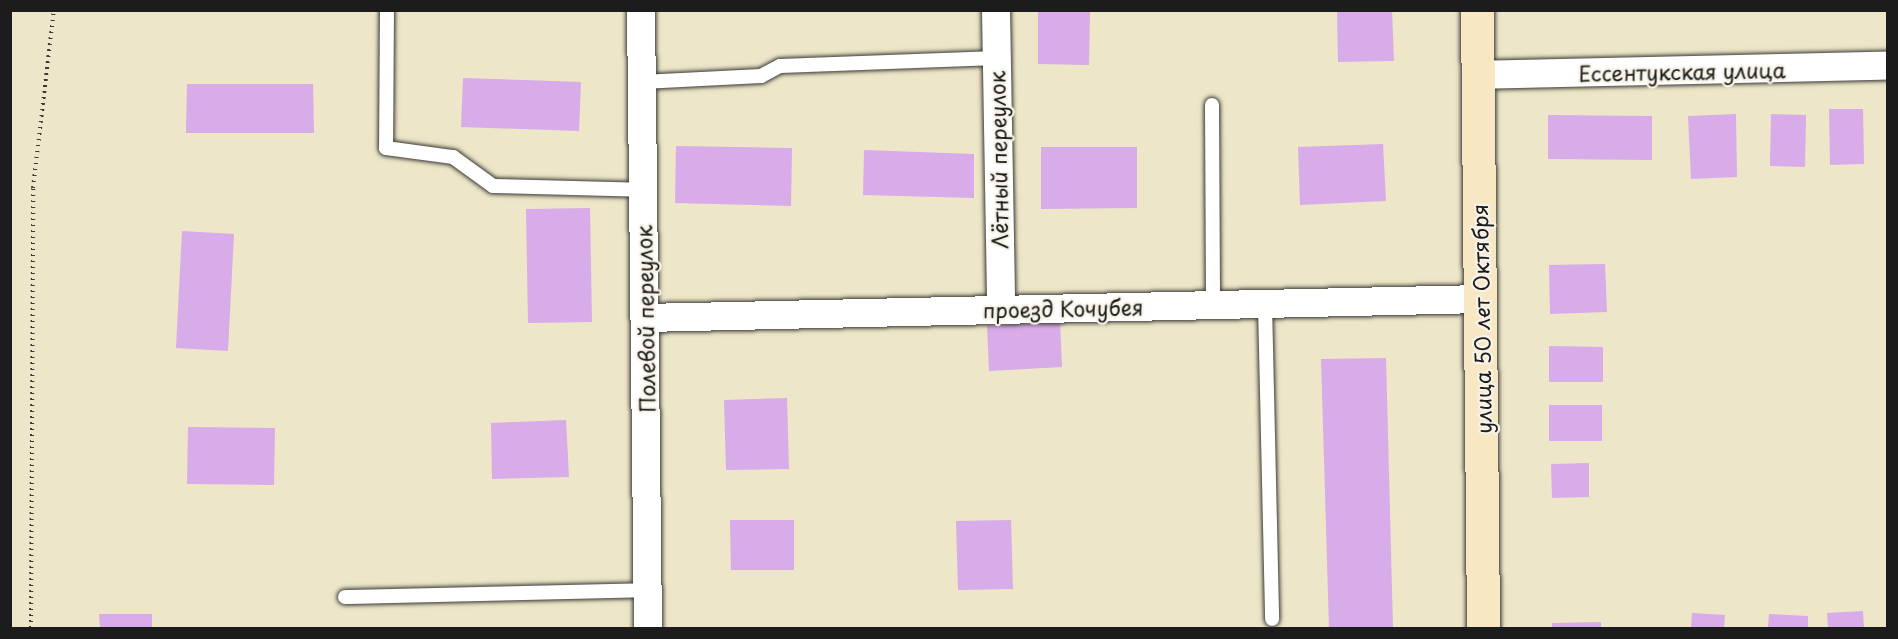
<!DOCTYPE html>
<meta charset="utf-8">
<style>
body{margin:0}
#map{position:relative;width:1898px;height:639px;overflow:hidden;background:#ede6c8;font-family:"Playpen Sans",sans-serif}
div>[style]{position:absolute}
[style*='--x']{left:calc(var(--x)*1px);top:calc(var(--y)*1px);width:calc(var(--w)*1px);rotate:calc(var(--a)*1deg)}
.building>*{inset:0;background:#d8abe9}
.path>*{height:4px;margin-top:-2px;transform-origin:0;background:repeating-linear-gradient(90deg,#3b3a36 0 1.5px,transparent 0 6px)}
.roads{filter:drop-shadow(0 0 2px #3b3a36) drop-shadow(0 0 2px #3b3a36)}
.service>*{height:14px;margin:-7px;padding:0 7px;transform-origin:7px;border-radius:7px;background:#fff}
.minor>*{height:28px;margin:-14px;padding:0 14px;transform-origin:14px;border-radius:14px;background:#fff}
.secondary>*{height:33px;margin:-16.5px;padding:0 16.5px;transform-origin:16.5px;border-radius:16.5px;background:#f8e7c3}
span{translate:-50% -50%;white-space:nowrap;text-align:center;line-height:1.15;-webkit-text-stroke:4.5px #f7f3e8;paint-order:stroke}
.street-label{font-size:21px;color:#1c1c1c}
.frame{position:absolute;inset:0;border:12px solid #1c1c1c;pointer-events:none}
</style>
<div id="map">
<div class="building">
<div style="clip-path:polygon(1038px 10px,1090px 10px,1089px 65px,1038px 64px)"></div>
<div style="clip-path:polygon(1337px 10px,1392px 10px,1394px 61px,1338px 62px)"></div>
<div style="clip-path:polygon(463px 78px,581px 82px,579px 131px,461px 127px)"></div>
<div style="clip-path:polygon(187px 84px,313px 84px,314px 133px,186px 133px)"></div>
<div style="clip-path:polygon(1829px 109px,1863px 109px,1864px 164px,1830px 165px)"></div>
<div style="clip-path:polygon(1736px 114px,1737px 177px,1691px 179px,1688px 116px)"></div>
<div style="clip-path:polygon(1771px 114px,1806px 115px,1805px 167px,1770px 166px)"></div>
<div style="clip-path:polygon(1548px 115px,1652px 116px,1652px 160px,1548px 159px)"></div>
<div style="clip-path:polygon(1383px 144px,1386px 201px,1300px 205px,1298px 147px)"></div>
<div style="clip-path:polygon(676px 146px,792px 148px,791px 206px,675px 203px)"></div>
<div style="clip-path:polygon(1041px 147px,1137px 147px,1137px 208px,1041px 209px)"></div>
<div style="clip-path:polygon(864px 150px,974px 154px,974px 198px,863px 195px)"></div>
<div style="clip-path:polygon(590px 208px,592px 322px,528px 323px,526px 209px)"></div>
<div style="clip-path:polygon(182px 231px,234px 234px,228px 351px,176px 348px)"></div>
<div style="clip-path:polygon(1605px 264px,1607px 312px,1550px 314px,1549px 265px)"></div>
<div style="clip-path:polygon(1060px 322px,1062px 367px,989px 371px,987px 326px)"></div>
<div style="clip-path:polygon(1549px 346px,1603px 347px,1603px 382px,1549px 382px)"></div>
<div style="clip-path:polygon(1386px 358px,1393px 628px,1329px 628px,1321px 359px)"></div>
<div style="clip-path:polygon(787px 398px,789px 469px,726px 470px,724px 400px)"></div>
<div style="clip-path:polygon(1549px 405px,1602px 405px,1602px 441px,1549px 441px)"></div>
<div style="clip-path:polygon(566px 420px,569px 477px,492px 479px,491px 423px)"></div>
<div style="clip-path:polygon(188px 427px,275px 428px,274px 485px,187px 484px)"></div>
<div style="clip-path:polygon(1589px 463px,1589px 497px,1552px 498px,1551px 464px)"></div>
<div style="clip-path:polygon(730px 520px,794px 520px,794px 570px,731px 570px)"></div>
<div style="clip-path:polygon(1011px 520px,1013px 589px,958px 590px,956px 521px)"></div>
<div style="clip-path:polygon(1863px 611px,1864px 628px,1828px 628px,1827px 613px)"></div>
<div style="clip-path:polygon(1692px 613px,1725px 615px,1724px 628px,1691px 628px)"></div>
<div style="clip-path:polygon(99px 614px,152px 614px,152px 628px,100px 628px)"></div>
<div style="clip-path:polygon(1769px 614px,1808px 616px,1808px 628px,1768px 628px)"></div>
<div style="clip-path:polygon(1601px 622px,1601px 628px,1552px 628px,1552px 623px)"></div>
</div>
<div class="path">
<div style="--x:31;--y:628;--w:440;--a:-89.7"></div>
<div style="--x:33;--y:188;--w:179;--a:-83.3"></div>
</div>
<div class="roads">
<div class="service">
<div style="--x:387;--y:10;--w:138;--a:90.4"></div>
<div style="--x:386;--y:148;--w:68;--a:7.7"></div>
<div style="--x:453;--y:157;--w:49;--a:35.9"></div>
<div style="--x:493;--y:186;--w:150;--a:1.5"></div>
<div style="--x:642;--y:82;--w:119;--a:-2.9"></div>
<div style="--x:761;--y:76;--w:21;--a:-28"></div>
<div style="--x:780;--y:66;--w:217;--a:-2.1"></div>
<div style="--x:1212;--y:105;--w:199;--a:89.7"></div>
<div style="--x:1265;--y:304;--w:315;--a:88.7"></div>
<div style="--x:345;--y:597;--w:303;--a:-1.3"></div>
</div>
<div class="minor">
<div style="--x:641;--y:10;--w:618;--a:89.35"></div>
<div style="--x:996;--y:10;--w:299;--a:89"></div>
<div style="--x:1476;--y:75;--w:412;--a:-1.3"></div>
<div style="--x:645;--y:318;--w:836;--a:-1.3"></div>
</div>
<div class="secondary">
<div style="--x:1477;--y:10;--w:618;--a:89.44"></div>
</div>
</div>
<div class="street-label">
<span style="left:1682px;top:71px;rotate:-1deg">Ессентукская улица</span>
<span style="left:998px;top:160px;rotate:-91deg">Лётный переулок</span>
<span style="left:1063px;top:308px;rotate:-1deg">проезд Кочубея</span>
<span style="left:645px;top:319px;rotate:-91deg">Полевой переулок</span>
<span style="left:1481px;top:319px;rotate:-91deg">улица 50 лет Октября</span>
</div>
<div class="frame"></div>
</div>
